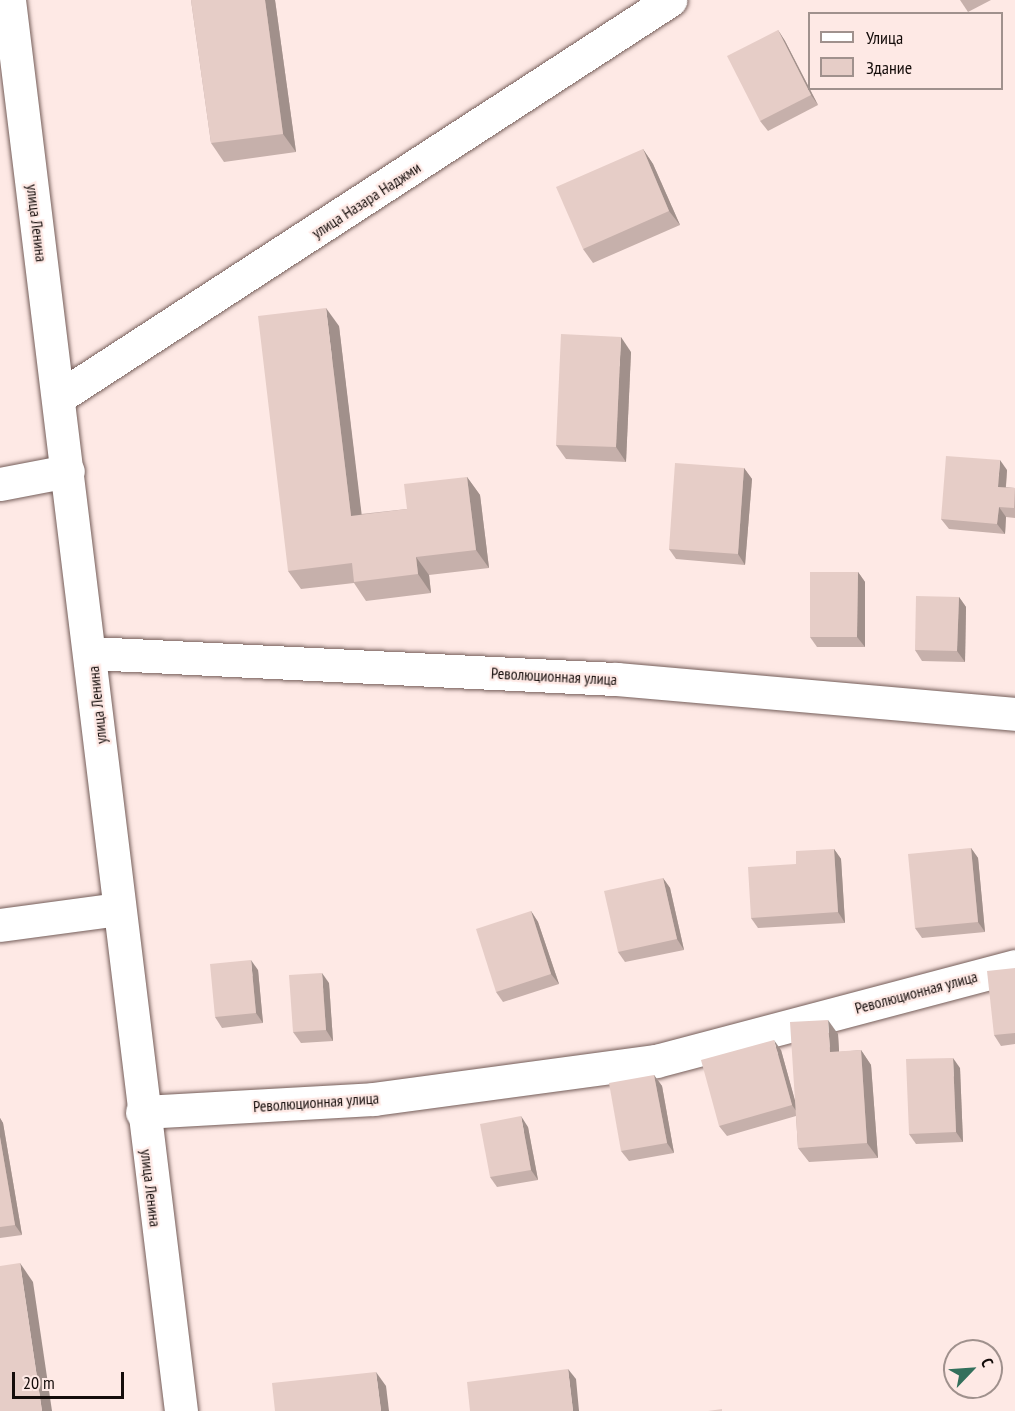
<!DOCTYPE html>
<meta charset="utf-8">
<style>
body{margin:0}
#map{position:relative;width:1015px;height:1411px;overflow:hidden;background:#fee9e5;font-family:"PT Sans Narrow",sans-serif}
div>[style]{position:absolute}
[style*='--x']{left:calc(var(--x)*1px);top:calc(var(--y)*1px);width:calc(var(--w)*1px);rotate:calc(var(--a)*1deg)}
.roads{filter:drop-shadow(0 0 2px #745d59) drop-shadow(0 0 2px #745d59)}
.minor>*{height:33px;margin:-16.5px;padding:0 16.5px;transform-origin:16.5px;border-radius:16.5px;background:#fff}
.tertiary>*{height:33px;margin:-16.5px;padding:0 16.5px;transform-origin:16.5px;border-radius:16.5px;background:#fff}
.secondary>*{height:33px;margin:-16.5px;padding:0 16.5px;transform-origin:16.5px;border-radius:16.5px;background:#fff}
.wall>*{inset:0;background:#c6b0ab}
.shaded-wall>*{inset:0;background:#a1908b}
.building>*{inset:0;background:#e6cdc7}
span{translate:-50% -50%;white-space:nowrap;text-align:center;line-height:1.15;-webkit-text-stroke:4.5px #fee9e5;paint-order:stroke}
.street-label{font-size:16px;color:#140c0a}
.legend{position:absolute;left:808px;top:12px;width:195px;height:78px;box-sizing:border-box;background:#fee9e5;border:2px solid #a0918d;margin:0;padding:8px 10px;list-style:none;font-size:18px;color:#140c0a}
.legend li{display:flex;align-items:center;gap:12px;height:30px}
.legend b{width:30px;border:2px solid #a0918d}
.north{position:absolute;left:943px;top:1339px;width:60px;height:60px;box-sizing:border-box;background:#fee9e5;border:2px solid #a0918d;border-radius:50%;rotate:65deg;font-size:16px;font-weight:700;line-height:24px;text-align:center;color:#140c0a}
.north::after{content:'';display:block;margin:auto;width:21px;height:27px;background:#33705c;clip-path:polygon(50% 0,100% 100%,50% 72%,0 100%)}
.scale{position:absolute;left:12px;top:1372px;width:112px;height:27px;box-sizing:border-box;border:3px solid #140c0a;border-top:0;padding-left:8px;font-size:18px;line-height:21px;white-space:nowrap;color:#140c0a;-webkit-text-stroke:4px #fee9e5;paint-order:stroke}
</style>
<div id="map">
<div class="roads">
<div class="minor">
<div style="--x:91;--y:653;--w:526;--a:2.84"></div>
<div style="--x:616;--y:679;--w:401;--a:5"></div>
<div style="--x:0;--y:925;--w:119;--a:-7.7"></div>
<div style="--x:142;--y:1112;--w:232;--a:-3.2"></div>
<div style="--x:374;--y:1099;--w:285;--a:-7.7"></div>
<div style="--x:656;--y:1061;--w:371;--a:-14.8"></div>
</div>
<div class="tertiary">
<div style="--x:59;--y:397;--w:729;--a:-33.01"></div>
<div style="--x:0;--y:484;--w:69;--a:-10.8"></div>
</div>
<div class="secondary">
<div style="--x:9;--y:0;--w:1421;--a:83.05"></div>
</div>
</div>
<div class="wall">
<div style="clip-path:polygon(191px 0,275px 0,296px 152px,224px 162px,211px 143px)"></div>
<div style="clip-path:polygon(960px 0,991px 0,968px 12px)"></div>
<div style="clip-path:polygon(778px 30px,785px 41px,818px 105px,768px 131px,760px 121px)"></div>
<div style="clip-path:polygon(643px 149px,653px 164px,680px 225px,593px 263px,583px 249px)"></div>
<div style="clip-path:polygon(339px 326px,361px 514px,407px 509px,467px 477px,480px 495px,489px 568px,429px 575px,431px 593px,366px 601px,354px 583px,301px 589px,288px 571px)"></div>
<div style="clip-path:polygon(631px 352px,626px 462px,566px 459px,556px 445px)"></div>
<div style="clip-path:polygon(744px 468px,752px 479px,745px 565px,676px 559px,669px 549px)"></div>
<div style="clip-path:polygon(1007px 470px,1006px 487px,1015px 488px,1015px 518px,1006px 517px,1005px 534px,949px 529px,941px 519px)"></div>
<div style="clip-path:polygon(858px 572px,865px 582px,865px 647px,817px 647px,810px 637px)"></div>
<div style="clip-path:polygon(959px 597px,966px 607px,965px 662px,922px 661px,915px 650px)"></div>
<div style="clip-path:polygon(971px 848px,978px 858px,985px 932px,922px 938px,915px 928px)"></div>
<div style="clip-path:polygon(834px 849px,841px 859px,845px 923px,758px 928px,751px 918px,796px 864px)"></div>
<div style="clip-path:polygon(663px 878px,670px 888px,684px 950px,625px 962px,618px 952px)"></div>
<div style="clip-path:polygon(531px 911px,538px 922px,559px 984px,503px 1002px,496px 992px)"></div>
<div style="clip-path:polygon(1015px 968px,1015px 1044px,1001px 1046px,994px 1035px)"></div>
<div style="clip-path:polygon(258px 970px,263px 1023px,222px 1028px,215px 1017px)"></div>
<div style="clip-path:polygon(329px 983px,333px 1041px,301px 1043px,293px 1032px)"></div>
<div style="clip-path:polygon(838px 1034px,839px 1052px,861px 1050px,871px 1065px,878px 1158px,809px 1162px,798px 1148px,796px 1116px,727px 1136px,719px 1126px,781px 1050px,795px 1101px)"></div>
<div style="clip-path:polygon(960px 1068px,963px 1142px,916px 1144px,909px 1134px)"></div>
<div style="clip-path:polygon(654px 1075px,662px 1086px,674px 1153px,629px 1161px,621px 1151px)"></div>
<div style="clip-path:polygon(0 1118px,3px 1123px,22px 1235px,0 1238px)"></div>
<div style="clip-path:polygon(528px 1127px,538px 1180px,497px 1187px,490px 1177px)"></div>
</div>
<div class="shaded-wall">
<div style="clip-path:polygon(265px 0,275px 0,296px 152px,283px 134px)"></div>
<div style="clip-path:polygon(778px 30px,785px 41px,818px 105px,811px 95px)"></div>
<div style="clip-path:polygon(643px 149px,653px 164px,680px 225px,669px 211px)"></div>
<div style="clip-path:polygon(326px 308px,339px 326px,364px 534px,351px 516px)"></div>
<div style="clip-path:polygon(621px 337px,631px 352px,626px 462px,616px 447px)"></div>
<div style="clip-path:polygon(1000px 460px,1007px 470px,1005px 497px,998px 487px)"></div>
<div style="clip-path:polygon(744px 468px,752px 479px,745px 565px,738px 554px)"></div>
<div style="clip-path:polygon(467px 477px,480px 495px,489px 568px,476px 550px)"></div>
<div style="clip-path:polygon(999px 507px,1006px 517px,1005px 534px,997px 524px)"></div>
<div style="clip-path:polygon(416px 557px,429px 575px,431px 593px,418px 574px)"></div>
<div style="clip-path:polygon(858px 572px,865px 582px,865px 647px,857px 637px)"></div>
<div style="clip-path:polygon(959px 597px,966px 607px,965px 662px,957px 651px)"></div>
<div style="clip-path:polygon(971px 848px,978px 858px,985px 932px,978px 922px)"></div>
<div style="clip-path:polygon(834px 849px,841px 859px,845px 923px,838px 912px)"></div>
<div style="clip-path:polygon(663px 878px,670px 888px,684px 950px,677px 939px)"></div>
<div style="clip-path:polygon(531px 911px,538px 922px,559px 984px,551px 974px)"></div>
<div style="clip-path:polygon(251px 960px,258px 970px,263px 1023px,256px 1013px)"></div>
<div style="clip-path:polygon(322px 973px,329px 983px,333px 1041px,326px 1030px)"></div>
<div style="clip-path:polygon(828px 1020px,838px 1034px,840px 1067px,830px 1052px)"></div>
<div style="clip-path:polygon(774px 1040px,781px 1050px,799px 1115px,792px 1105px)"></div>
<div style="clip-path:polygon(861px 1050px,871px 1065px,878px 1158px,867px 1143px)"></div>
<div style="clip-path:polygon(953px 1058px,960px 1068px,963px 1142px,956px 1132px)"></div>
<div style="clip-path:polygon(654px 1075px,662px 1086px,674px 1153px,667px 1143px)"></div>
<div style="clip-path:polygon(521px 1116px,528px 1127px,538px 1180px,531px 1170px)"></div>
<div style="clip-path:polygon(0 1118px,3px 1123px,22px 1235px,15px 1225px,0 1137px)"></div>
<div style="clip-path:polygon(20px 1263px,33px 1282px,52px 1411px,42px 1411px)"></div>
<div style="clip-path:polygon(568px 1369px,576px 1379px,579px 1411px,573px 1411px)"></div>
<div style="clip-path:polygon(376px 1372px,386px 1386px,389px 1411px,381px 1411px)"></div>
</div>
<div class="building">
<div style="clip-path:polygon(191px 0,265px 0,283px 134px,211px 143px)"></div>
<div style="clip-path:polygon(778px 30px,811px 95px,760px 121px,727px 56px)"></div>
<div style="clip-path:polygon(643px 149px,669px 211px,583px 249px,556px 187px)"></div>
<div style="clip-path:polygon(326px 308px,351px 516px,407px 509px,404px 484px,467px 477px,476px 550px,416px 557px,418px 574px,354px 582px,352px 563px,288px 571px,258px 316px)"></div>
<div style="clip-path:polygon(561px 334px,621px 337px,616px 447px,556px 445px)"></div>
<div style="clip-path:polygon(946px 456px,1000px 460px,998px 487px,1015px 488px,1014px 508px,999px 507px,997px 524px,941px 519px)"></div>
<div style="clip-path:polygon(675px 463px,744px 468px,738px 554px,669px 549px)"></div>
<div style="clip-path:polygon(810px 572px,858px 572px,857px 637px,810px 637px)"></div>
<div style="clip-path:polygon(916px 596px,959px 597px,957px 651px,915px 650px)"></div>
<div style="clip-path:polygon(971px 848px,978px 922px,915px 928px,908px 854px)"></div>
<div style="clip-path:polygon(834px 849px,838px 912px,751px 918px,748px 867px,796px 864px,796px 851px)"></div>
<div style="clip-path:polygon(663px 878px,677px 939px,618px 952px,604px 891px)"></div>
<div style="clip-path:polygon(531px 911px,551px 974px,496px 992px,476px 929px)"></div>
<div style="clip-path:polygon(251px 960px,256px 1013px,215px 1017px,210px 964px)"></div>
<div style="clip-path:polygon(1015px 968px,1015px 1033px,994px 1035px,987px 971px)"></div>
<div style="clip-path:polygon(322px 973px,326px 1030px,293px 1032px,289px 975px)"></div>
<div style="clip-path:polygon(828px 1020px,830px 1052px,861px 1050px,867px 1143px,798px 1148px,790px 1022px)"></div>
<div style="clip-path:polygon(774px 1040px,792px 1105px,719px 1126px,701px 1060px)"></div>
<div style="clip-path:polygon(953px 1058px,956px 1132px,909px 1134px,906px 1059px)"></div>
<div style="clip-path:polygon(654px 1075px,667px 1143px,621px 1151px,609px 1083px)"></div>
<div style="clip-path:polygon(521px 1116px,531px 1170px,490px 1177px,480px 1124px)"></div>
<div style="clip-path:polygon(0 1137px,15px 1225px,0 1227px)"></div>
<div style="clip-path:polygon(20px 1263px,42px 1411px,0 1411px,0 1266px)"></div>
<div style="clip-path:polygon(568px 1369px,573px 1411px,470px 1411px,467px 1382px)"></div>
<div style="clip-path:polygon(376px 1372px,381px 1411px,275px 1411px,272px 1383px)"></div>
<div style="clip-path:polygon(722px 1409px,722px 1411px,708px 1411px)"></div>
</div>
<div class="street-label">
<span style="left:366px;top:200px;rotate:-33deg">улица Назара Наджми</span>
<span style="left:37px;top:223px;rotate:83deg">улица Ленина</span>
<span style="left:554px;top:676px;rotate:3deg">Революционная улица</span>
<span style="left:97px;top:705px;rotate:-96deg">улица Ленина</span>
<span style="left:916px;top:992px;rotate:-15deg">Революционная улица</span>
<span style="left:316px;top:1102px;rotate:-4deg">Революционная улица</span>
<span style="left:151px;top:1188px;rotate:83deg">улица Ленина</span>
</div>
<ul class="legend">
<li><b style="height:8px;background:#fff"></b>Улица</li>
<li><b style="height:16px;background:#e6cdc7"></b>Здание</li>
</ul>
<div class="north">С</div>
<div class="scale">20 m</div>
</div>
